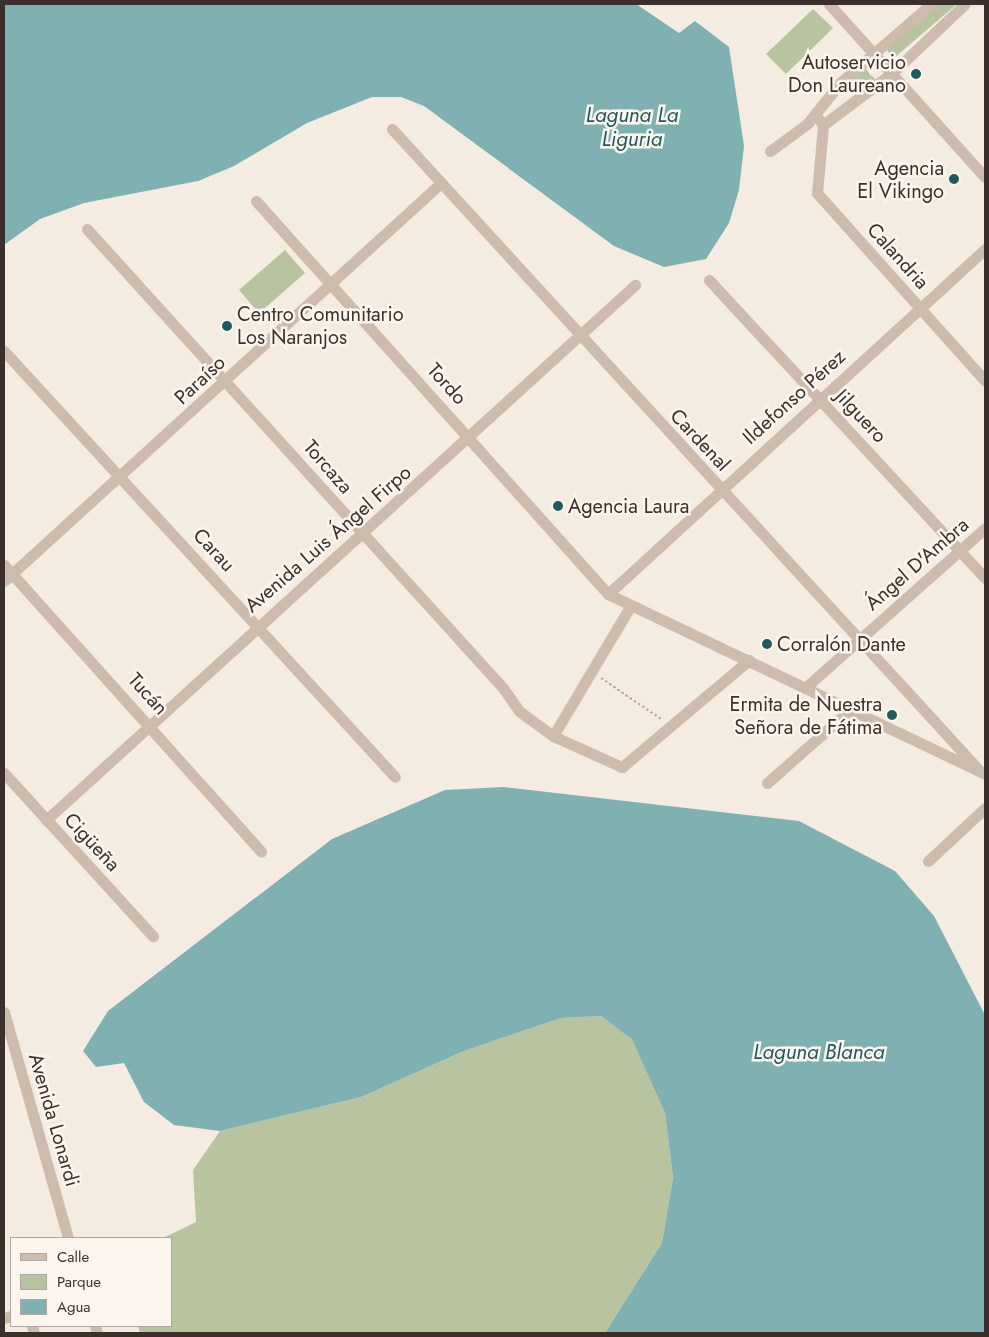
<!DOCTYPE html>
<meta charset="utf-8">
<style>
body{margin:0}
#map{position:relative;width:989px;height:1337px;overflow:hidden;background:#f4ebe1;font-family:Jost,sans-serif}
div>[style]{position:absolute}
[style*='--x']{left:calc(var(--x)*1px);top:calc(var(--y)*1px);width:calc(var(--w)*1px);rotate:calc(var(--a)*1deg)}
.green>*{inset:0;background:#b8c4a0}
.water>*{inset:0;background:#7fb0b2}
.path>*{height:2px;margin-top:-1px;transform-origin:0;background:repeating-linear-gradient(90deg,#b9a596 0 2.5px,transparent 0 5px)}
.minor>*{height:11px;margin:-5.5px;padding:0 5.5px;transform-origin:5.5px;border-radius:5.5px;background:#cdbbac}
.dots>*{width:14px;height:14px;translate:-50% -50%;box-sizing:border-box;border:2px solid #fbf5ee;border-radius:50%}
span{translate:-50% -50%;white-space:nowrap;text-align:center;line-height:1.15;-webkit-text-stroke:5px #fbf5ee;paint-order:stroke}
.poi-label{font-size:20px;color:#3b302b}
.right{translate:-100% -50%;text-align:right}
.left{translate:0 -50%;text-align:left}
.street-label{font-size:20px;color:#3b302b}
.water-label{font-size:21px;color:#1f5a5e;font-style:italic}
.frame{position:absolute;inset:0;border:5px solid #3b302b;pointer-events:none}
.legend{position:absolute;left:10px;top:1237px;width:162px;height:90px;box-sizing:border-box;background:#fbf5ee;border:1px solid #aea6a0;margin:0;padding:6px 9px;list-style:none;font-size:15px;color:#3b302b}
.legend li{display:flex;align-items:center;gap:10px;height:25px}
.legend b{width:25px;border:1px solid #aea6a0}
</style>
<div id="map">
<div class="green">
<div style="clip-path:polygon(939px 4px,957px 4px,894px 58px,886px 49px)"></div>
<div style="clip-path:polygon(813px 9px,833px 28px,786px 74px,766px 54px)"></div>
<div style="clip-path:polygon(864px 67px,875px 79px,856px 96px,845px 84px)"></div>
<div style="clip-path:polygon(285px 250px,305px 273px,259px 313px,239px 290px)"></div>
<div style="clip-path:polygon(601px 1016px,632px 1038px,665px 1113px,673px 1178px,662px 1243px,605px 1333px,140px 1333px,138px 1326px,171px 1326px,171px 1238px,163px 1238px,196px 1222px,193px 1170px,220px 1131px,361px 1097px,464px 1051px,561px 1018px)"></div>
</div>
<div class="water">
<div style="clip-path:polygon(4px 4px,636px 4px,679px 33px,695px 21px,729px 47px,744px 146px,739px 190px,729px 223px,706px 259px,664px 267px,614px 246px,424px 106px,401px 97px,372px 97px,307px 123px,234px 166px,198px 181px,84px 203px,40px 219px,4px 245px)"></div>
<div style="clip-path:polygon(503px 787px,799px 821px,895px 871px,934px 916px,985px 1015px,985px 1333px,605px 1333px,662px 1243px,673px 1178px,665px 1113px,632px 1039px,601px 1016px,561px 1018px,464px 1051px,361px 1097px,220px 1131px,174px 1125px,144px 1102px,124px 1063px,96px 1067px,83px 1051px,108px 1011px,332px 839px,445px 790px)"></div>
</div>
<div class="path">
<div style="--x:601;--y:678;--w:73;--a:34.3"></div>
</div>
<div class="minor">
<div style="--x:829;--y:4;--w:233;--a:48"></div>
<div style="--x:816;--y:115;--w:12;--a:55"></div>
<div style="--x:823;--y:125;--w:68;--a:95"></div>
<div style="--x:817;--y:193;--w:252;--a:48.2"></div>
<div style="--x:823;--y:125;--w:86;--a:-37"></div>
<div style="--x:892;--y:73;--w:100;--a:-43.4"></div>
<div style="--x:392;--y:129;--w:868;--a:47.52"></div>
<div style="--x:770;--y:151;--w:46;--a:-36.1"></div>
<div style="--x:807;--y:124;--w:53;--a:-51.2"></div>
<div style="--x:840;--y:83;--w:121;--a:-41"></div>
<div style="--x:256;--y:201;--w:528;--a:48.15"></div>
<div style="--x:608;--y:594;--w:418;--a:25.5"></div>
<div style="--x:87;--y:229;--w:619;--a:47.81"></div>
<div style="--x:503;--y:688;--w:28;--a:55"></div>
<div style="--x:519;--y:711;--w:42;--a:36.3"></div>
<div style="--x:553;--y:736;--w:76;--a:24.2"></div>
<div style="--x:622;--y:767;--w:166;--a:-40.1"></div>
<div style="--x:709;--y:280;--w:406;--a:47.2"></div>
<div style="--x:4;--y:351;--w:578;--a:47.45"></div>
<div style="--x:4;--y:565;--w:385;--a:48.1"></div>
<div style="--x:4;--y:581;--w:591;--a:-42.33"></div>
<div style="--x:608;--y:594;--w:511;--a:-42.46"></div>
<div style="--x:806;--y:687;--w:239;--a:-41.6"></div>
<div style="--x:553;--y:736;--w:150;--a:-59.2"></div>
<div style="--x:4;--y:773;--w:221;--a:47.6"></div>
<div style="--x:767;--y:783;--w:112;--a:-41.4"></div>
<div style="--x:46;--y:820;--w:796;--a:-42.25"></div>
<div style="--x:928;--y:861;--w:78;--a:-42.9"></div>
<div style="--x:4;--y:1012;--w:235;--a:74.2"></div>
<div style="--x:4;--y:1318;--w:7;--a:-16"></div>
<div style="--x:32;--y:1326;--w:7;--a:74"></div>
<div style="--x:95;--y:1326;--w:7;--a:74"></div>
</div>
<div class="dots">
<div style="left:916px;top:74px;background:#1f5a5e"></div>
<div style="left:954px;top:179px;background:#1f5a5e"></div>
<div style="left:227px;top:326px;background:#1f5a5e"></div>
<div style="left:558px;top:506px;background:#1f5a5e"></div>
<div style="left:767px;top:644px;background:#1f5a5e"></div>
<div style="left:892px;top:715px;background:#1f5a5e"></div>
</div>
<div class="poi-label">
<span class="right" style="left:906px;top:74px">Autoservicio<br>Don Laureano</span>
<span class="right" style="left:944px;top:180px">Agencia<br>El Vikingo</span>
<span class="left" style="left:237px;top:326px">Centro Comunitario<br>Los Naranjos</span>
<span class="left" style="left:568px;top:506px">Agencia Laura</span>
<span class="left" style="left:777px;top:644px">Corralón Dante</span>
<span class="right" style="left:882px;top:716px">Ermita de Nuestra<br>Señora de Fátima</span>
</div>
<div class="street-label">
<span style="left:898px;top:256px;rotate:48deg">Calandria</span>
<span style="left:200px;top:380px;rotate:-43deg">Paraíso</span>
<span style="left:447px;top:384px;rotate:48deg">Tordo</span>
<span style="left:794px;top:397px;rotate:-42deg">Ildefonso Pérez</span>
<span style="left:861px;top:416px;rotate:47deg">Jilguero</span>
<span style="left:700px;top:440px;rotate:47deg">Cardenal</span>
<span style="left:328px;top:467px;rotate:49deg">Torcaza</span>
<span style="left:328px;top:539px;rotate:-41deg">Avenida Luis Ángel Firpo</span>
<span style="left:214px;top:550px;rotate:47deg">Carau</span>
<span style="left:917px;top:564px;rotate:-41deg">Ángel D'Ambra</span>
<span style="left:148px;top:694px;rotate:48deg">Tucán</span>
<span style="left:92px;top:842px;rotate:47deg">Cigüeña</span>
<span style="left:54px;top:1120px;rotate:74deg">Avenida Lonardi</span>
</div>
<div class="water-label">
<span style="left:632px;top:127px">Laguna La<br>Liguria</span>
<span style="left:819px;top:1052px">Laguna Blanca</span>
</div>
<div class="frame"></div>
<ul class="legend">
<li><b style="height:6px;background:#cdbbac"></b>Calle</li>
<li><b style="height:14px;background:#b8c4a0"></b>Parque</li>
<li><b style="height:14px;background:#7fb0b2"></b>Agua</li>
</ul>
</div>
